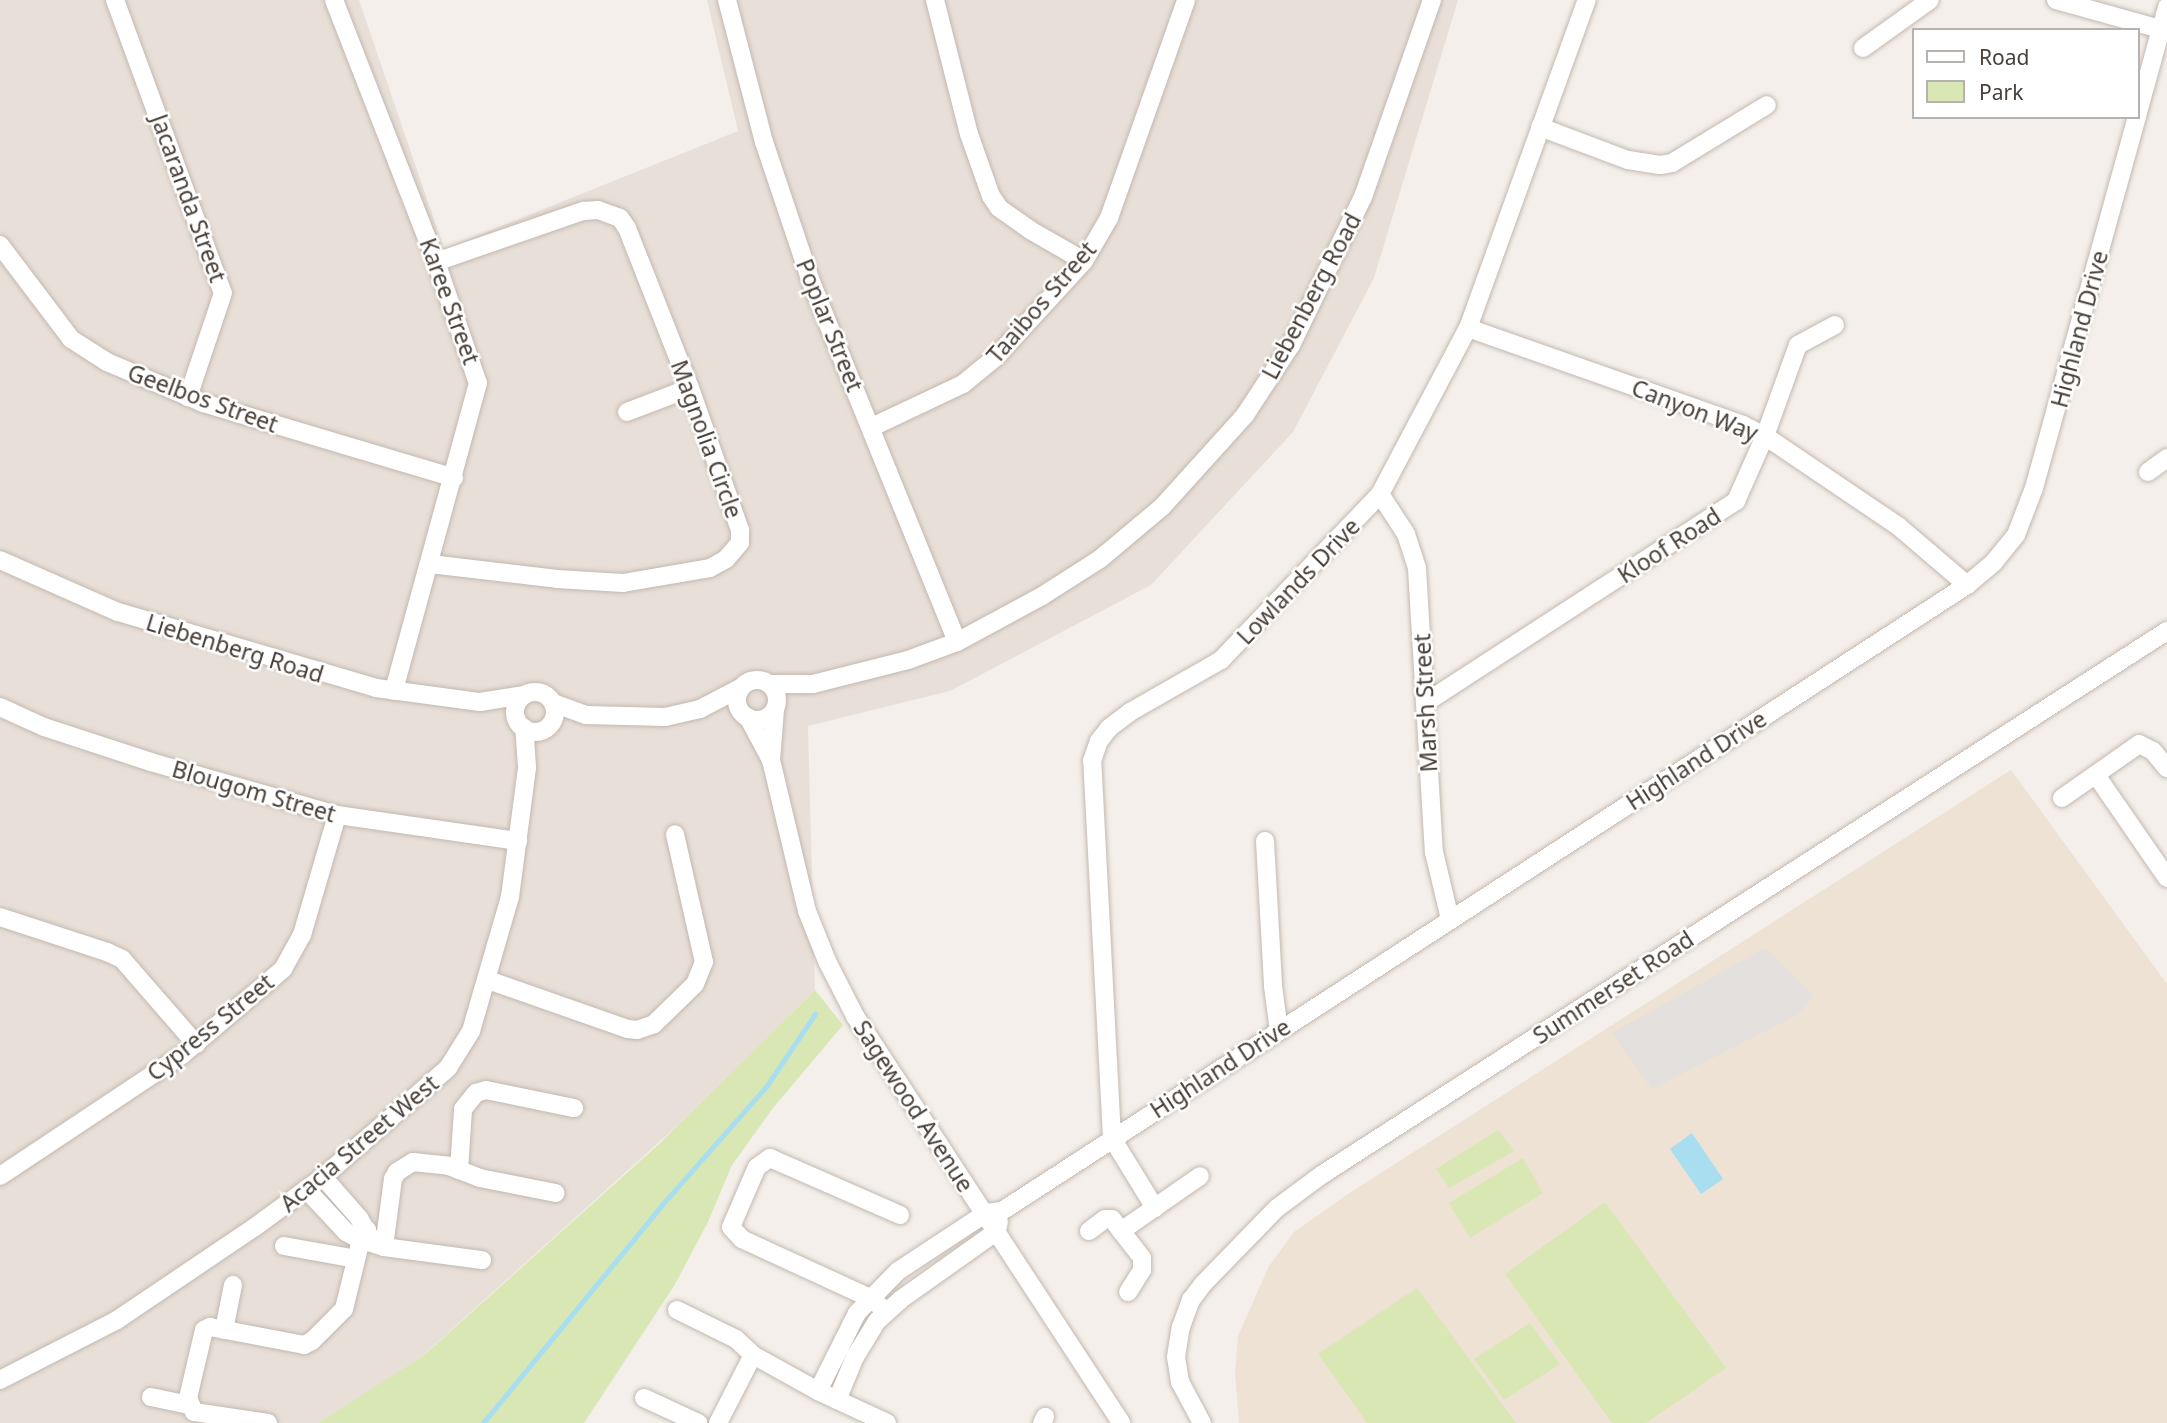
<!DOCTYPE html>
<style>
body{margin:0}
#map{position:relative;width:2167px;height:1423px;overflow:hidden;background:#f4efea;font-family:"Noto Sans",sans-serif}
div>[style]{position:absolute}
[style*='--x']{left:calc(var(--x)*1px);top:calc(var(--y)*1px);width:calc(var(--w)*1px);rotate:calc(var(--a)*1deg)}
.residential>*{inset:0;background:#e8e0d8}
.education>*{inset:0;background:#ede2d4}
.green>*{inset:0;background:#d9e7b4}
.parking>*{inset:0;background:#e3e0de}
.water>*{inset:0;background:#a8deef}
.stream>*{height:4.5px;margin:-2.25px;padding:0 2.25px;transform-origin:2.25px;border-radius:2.25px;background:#a8deef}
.roads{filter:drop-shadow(0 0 2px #c3b8af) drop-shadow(0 0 2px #c3b8af)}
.minor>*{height:18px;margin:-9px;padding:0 9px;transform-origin:9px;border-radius:9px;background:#fff}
.minor>.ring{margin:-9px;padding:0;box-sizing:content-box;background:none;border:18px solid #fff;border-radius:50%}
span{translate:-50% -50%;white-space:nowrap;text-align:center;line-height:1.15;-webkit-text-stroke:5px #fff;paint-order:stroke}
.street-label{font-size:23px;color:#483f38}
.legend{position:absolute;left:1912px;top:28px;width:228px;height:91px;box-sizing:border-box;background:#fff;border:2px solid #b6b2af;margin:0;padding:9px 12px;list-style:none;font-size:21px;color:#483f38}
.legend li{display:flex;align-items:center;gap:14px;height:35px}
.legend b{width:35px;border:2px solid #b6b2af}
</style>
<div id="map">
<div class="residential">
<div style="clip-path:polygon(0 0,359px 0,444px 249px,738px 131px,707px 0,1458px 0,1374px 278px,1293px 432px,1151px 585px,950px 691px,808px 726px,815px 990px,678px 1125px,418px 1360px,318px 1423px,0 1423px)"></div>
</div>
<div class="education">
<div style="clip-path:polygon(2011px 770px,2167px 984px,2167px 1423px,1239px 1423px,1235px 1373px,1238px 1336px,1269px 1266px,1294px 1232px,1348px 1194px)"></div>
</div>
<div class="green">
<div style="clip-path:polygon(815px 990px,843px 1025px,773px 1108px,732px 1165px,708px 1222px,674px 1286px,584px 1423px,318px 1423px,423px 1356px,658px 1145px)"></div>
<div style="clip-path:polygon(1498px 1130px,1514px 1151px,1449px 1188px,1436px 1169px)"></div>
<div style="clip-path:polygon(1523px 1158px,1543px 1193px,1470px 1238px,1449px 1203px)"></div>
<div style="clip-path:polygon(1605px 1202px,1726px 1368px,1646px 1423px,1612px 1423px,1505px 1274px)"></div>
<div style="clip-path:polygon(1417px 1288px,1516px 1423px,1367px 1423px,1318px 1354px)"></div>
<div style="clip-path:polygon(1530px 1323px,1560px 1364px,1504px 1400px,1474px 1359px)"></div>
</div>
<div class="parking">
<div style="clip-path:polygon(1765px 948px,1813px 995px,1799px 1014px,1652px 1089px,1612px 1033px)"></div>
</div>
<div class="water">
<div style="clip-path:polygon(1692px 1133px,1723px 1179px,1701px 1194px,1670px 1149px)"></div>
</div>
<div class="stream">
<div style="--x:483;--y:1423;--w:281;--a:-50.6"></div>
<div style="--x:661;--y:1206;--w:159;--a:-48.6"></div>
<div style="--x:766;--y:1087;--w:88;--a:-56.1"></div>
</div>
<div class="roads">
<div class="minor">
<div style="--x:115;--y:0;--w:312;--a:69.8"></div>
<div style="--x:223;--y:293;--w:110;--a:108.6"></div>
<div style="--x:334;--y:0;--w:281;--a:68.7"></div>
<div style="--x:436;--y:262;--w:128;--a:70.9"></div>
<div style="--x:478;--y:383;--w:319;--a:105.3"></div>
<div style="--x:727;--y:0;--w:147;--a:75.4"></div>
<div style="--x:764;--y:142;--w:148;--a:71.4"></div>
<div style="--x:811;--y:282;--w:388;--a:67.9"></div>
<div style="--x:935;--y:0;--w:138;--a:75.8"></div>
<div style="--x:969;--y:134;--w:66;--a:70.5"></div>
<div style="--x:991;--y:196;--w:14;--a:56"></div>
<div style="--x:999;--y:208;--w:38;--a:35"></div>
<div style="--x:1030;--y:230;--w:62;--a:29.9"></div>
<div style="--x:2056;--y:0;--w:115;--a:15.6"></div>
<div style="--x:1863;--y:48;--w:82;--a:-35.6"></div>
<div style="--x:2137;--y:116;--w:113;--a:-74.6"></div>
<div style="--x:1540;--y:127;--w:94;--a:20.6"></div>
<div style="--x:1628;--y:160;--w:32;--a:9"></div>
<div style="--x:1660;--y:165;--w:12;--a:-9"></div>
<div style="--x:1672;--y:163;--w:111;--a:-31.4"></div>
<div style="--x:0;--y:245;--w:118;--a:52.9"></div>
<div style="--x:71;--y:339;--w:43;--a:32.6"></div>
<div style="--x:107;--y:362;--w:104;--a:23.1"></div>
<div style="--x:203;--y:403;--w:262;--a:16.6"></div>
<div style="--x:1468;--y:328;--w:292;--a:19.4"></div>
<div style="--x:1743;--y:425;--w:25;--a:27"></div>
<div style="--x:1765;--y:436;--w:161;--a:34.1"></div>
<div style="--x:1898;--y:526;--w:91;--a:40.5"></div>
<div style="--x:627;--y:412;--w:67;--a:-20.9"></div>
<div style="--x:872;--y:427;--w:101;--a:-25.3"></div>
<div style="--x:963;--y:384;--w:43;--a:-39.3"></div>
<div style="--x:996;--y:357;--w:130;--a:-47.5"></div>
<div style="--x:1084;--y:261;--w:50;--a:-59.8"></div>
<div style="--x:1109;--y:218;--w:231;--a:-70.5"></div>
<div style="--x:2148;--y:472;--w:24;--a:-36"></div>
<div style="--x:1380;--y:494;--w:48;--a:57"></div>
<div style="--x:1406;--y:534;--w:36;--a:72"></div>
<div style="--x:1417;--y:568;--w:285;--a:86.6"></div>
<div style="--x:1434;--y:852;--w:69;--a:76.6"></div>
<div style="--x:0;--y:560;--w:129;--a:23.8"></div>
<div style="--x:118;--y:612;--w:269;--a:16.4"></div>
<div style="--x:376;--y:688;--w:105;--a:7.7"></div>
<div style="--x:480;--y:702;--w:45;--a:-9"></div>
<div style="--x:430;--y:564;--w:128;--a:6.7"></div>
<div style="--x:557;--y:579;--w:66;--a:3.5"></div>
<div style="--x:623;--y:583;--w:88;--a:-9.8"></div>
<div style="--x:710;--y:568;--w:18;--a:-29"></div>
<div style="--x:726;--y:559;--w:21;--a:-49"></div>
<div style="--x:740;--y:543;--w:13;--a:-90"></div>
<div style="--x:740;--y:530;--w:151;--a:-109.4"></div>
<div style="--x:690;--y:388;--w:172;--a:-111.5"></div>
<div style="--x:627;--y:228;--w:12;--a:-125"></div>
<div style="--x:620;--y:218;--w:23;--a:-160"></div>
<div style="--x:598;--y:210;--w:15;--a:176"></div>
<div style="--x:583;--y:211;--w:156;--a:160.9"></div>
<div class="ring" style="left:737px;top:680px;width:22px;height:22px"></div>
<div style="--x:769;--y:684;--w:44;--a:0"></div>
<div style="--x:813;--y:684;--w:98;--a:-14.2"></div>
<div style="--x:908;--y:660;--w:52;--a:-20.2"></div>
<div style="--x:957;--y:642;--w:97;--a:-28.4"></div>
<div style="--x:1042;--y:596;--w:69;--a:-32.5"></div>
<div style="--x:1100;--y:559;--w:81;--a:-40"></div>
<div style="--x:1162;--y:507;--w:124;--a:-47.9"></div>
<div style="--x:1245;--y:415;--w:84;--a:-56.7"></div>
<div style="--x:1291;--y:345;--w:165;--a:-64.1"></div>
<div style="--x:1363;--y:197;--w:209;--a:-70.7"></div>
<div class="ring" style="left:515px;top:692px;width:22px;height:22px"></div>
<div style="--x:553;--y:703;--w:35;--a:20"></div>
<div style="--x:586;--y:715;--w:79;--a:1.5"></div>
<div style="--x:665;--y:717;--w:36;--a:-13"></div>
<div style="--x:700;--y:709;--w:47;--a:-27.6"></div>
<div style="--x:1425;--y:703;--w:371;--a:-33"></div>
<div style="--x:1736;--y:501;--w:71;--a:-66"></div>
<div style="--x:1765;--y:436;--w:97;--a:-70.1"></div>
<div style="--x:1798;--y:345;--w:42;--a:-28.4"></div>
<div style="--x:0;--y:707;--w:48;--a:24.4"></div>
<div style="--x:44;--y:727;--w:113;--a:18.1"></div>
<div style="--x:151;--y:762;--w:193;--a:15.9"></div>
<div style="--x:337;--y:815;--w:183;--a:8.2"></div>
<div style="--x:748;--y:717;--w:49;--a:61.9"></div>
<div style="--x:771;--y:760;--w:155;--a:76.6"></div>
<div style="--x:807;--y:911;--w:54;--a:68.2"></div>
<div style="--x:827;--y:961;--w:62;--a:63"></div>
<div style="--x:855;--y:1016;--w:486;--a:56.8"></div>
<div style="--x:771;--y:760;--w:51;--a:-85.5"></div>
<div style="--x:2096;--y:775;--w:125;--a:55.4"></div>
<div style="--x:2062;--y:798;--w:94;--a:-35"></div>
<div style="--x:2139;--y:744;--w:16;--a:27"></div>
<div style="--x:2153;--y:751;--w:22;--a:51"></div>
<div style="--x:1265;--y:841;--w:145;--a:86.8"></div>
<div style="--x:1273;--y:986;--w:45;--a:82.4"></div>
<div style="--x:0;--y:917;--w:113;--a:18.1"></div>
<div style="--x:107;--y:952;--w:17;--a:25"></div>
<div style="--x:122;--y:959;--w:113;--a:49"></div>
<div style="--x:488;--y:980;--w:148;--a:19.3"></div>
<div style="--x:628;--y:1029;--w:9;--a:6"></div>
<div style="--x:637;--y:1030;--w:18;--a:-19"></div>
<div style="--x:654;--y:1024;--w:57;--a:-44.3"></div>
<div style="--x:695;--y:984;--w:24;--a:-68"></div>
<div style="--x:704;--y:962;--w:131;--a:-102.8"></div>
<div style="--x:459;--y:1170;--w:61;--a:-86.2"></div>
<div style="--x:463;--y:1109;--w:21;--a:-51"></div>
<div style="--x:476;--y:1093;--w:10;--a:-17"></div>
<div style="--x:486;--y:1090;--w:90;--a:11.6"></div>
<div style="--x:0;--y:1176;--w:219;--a:-33.6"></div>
<div style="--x:182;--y:1055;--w:133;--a:-40.4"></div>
<div style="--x:283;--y:969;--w:39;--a:-61"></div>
<div style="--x:302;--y:935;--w:125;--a:-73.7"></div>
<div style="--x:323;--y:1177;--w:55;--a:48.7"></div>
<div style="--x:359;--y:1218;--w:24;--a:60"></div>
<div style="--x:306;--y:1189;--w:59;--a:47.1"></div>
<div style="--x:346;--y:1232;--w:17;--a:28"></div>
<div style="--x:361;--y:1240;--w:24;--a:17"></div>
<div style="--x:384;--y:1247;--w:99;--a:7.6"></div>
<div style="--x:1155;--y:1208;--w:82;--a:-121.6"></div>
<div style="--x:1112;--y:1138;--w:378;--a:-93"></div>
<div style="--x:1092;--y:761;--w:21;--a:-71"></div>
<div style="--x:1099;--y:741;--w:16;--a:-52"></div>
<div style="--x:1109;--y:728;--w:26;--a:-37"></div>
<div style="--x:1130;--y:712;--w:105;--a:-29.7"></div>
<div style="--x:1221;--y:660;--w:230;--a:-46.2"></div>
<div style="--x:1380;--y:494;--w:188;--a:-62.1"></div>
<div style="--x:1468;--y:328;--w:349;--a:-70.1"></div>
<div style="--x:1089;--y:1231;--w:20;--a:-37"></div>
<div style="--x:1105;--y:1219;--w:7;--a:0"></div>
<div style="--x:1112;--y:1219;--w:49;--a:52.4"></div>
<div style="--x:1142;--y:1258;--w:12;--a:90"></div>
<div style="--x:1142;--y:1270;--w:26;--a:122"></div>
<div style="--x:1121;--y:1231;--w:96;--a:-34.8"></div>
<div style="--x:284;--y:1246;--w:73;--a:10.2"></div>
<div style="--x:384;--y:1247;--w:69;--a:-82.5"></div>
<div style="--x:393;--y:1179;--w:8;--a:-60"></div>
<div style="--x:397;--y:1172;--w:19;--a:-32"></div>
<div style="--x:413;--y:1162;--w:36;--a:6"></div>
<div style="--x:449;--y:1166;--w:33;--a:21"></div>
<div style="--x:480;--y:1178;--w:77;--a:11.2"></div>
<div style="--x:677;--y:1310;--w:66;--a:26.2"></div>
<div style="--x:736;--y:1339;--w:23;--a:43"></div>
<div style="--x:753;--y:1355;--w:74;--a:29"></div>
<div style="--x:818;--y:1391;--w:76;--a:24.9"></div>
<div style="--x:886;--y:1311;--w:21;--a:-141"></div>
<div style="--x:870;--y:1298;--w:141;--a:-155.3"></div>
<div style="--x:742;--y:1239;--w:16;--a:-133"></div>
<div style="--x:731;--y:1227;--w:65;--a:-66.6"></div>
<div style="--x:757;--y:1167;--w:16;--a:-35"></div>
<div style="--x:770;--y:1158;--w:142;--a:23.7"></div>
<div style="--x:224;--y:1330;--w:46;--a:-78.7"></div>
<div style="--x:0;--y:1380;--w:131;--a:-27.1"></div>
<div style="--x:117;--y:1320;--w:166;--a:-34"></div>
<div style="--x:255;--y:1227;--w:84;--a:-36.3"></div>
<div style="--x:323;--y:1177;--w:166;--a:-41.1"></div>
<div style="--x:448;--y:1068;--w:44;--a:-58.1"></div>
<div style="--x:471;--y:1031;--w:140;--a:-73.8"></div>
<div style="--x:510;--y:897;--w:131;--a:-82.5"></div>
<div style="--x:527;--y:767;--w:39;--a:-94"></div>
<div style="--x:818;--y:1391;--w:87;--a:-63.4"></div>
<div style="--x:857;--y:1313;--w:59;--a:-45.7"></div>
<div style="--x:898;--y:1271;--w:105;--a:-33.4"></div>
<div style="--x:986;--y:1213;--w:16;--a:-7"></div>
<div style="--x:1002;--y:1211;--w:1150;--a:-32.97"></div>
<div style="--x:1967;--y:585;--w:35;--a:-40"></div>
<div style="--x:1994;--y:562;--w:35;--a:-51"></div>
<div style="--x:2016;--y:535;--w:50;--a:-69"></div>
<div style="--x:2034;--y:488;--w:385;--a:-74.5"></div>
<div style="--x:151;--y:1397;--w:40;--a:12"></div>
<div style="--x:644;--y:1398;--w:60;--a:24.8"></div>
<div style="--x:837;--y:1400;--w:47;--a:-67.3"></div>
<div style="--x:855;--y:1357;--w:42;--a:-58.6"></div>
<div style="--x:877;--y:1321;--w:31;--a:-42"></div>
<div style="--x:900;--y:1300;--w:119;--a:-35.4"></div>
<div style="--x:997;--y:1231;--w:10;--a:-79"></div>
<div style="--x:268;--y:1423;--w:75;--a:-171.5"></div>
<div style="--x:194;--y:1412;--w:15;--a:-113"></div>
<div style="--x:188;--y:1398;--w:70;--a:-76.8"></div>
<div style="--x:204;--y:1330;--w:7;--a:-27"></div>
<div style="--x:210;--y:1327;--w:96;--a:10.8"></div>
<div style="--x:304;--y:1345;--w:9;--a:-27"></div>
<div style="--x:312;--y:1341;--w:45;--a:-45"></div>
<div style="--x:344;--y:1309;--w:71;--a:-76.2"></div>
<div style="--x:361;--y:1240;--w:12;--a:-59"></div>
<div style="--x:718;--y:1423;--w:76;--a:-62.8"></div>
<div style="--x:1042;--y:1423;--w:7;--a:-63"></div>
<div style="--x:1202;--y:1423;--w:47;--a:-118.2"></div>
<div style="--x:1180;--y:1382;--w:25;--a:-99"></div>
<div style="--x:1176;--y:1357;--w:30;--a:-81"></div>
<div style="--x:1181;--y:1327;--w:29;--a:-70"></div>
<div style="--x:1191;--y:1300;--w:20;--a:-53"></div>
<div style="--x:1203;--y:1284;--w:106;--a:-45.8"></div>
<div style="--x:1277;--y:1208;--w:57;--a:-36.5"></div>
<div style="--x:1323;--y:1174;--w:1004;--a:-32.76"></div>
</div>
</div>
<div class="street-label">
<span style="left:189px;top:198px;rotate:70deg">Jacaranda Street</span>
<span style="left:1311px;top:296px;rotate:-62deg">Liebenberg Road</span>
<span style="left:450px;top:301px;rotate:70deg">Karee Street</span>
<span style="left:1041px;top:302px;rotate:-49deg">Taaibos Street</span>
<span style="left:830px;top:325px;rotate:68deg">Poplar Street</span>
<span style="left:2079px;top:329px;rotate:-75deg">Highland Drive</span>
<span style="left:203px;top:398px;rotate:20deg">Geelbos Street</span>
<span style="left:1695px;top:410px;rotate:21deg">Canyon Way</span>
<span style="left:707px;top:439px;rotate:70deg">Magnolia Circle</span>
<span style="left:1669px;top:545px;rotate:-33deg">Kloof Road</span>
<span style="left:1298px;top:581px;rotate:-46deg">Lowlands Drive</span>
<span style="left:235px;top:648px;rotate:17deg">Liebenberg Road</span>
<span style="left:1425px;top:703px;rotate:-93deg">Marsh Street</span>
<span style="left:1696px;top:760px;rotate:-33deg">Highland Drive</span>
<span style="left:254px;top:791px;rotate:16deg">Blougom Street</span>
<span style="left:1613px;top:987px;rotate:-33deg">Summerset Road</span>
<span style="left:210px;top:1027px;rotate:-39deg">Cypress Street</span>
<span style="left:1220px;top:1068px;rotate:-33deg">Highland Drive</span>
<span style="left:914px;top:1106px;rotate:57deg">Sagewood Avenue</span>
<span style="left:359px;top:1143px;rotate:-40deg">Acacia Street West</span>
</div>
<ul class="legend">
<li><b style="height:9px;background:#fff"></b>Road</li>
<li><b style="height:19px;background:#d9e7b4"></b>Park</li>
</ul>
</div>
